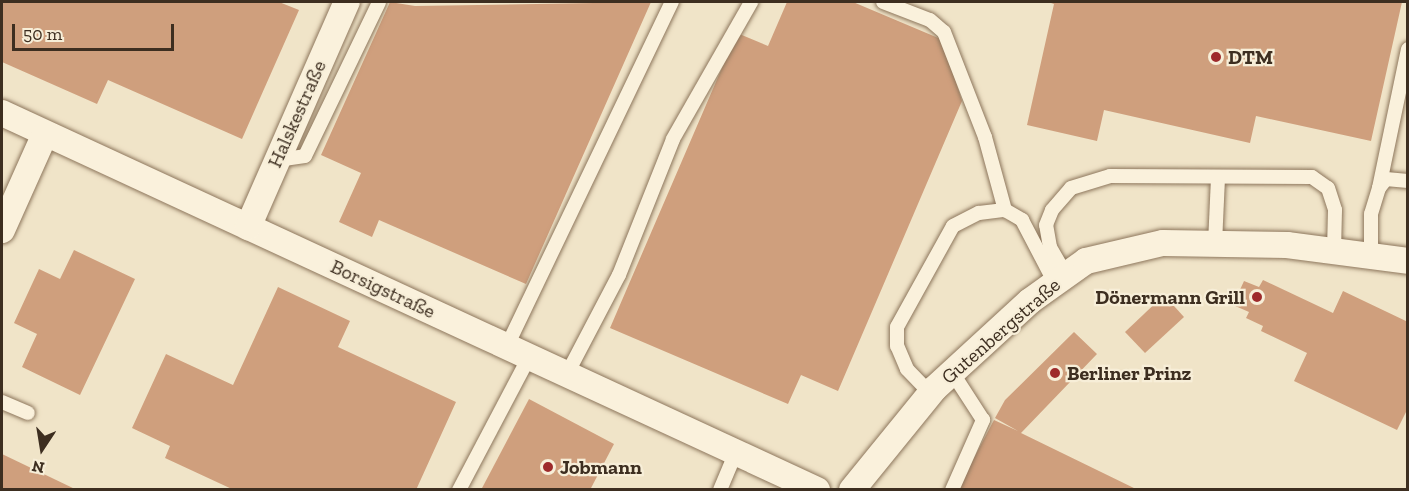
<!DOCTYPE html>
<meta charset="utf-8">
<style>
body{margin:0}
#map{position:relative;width:1409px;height:491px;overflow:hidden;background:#f0e4c8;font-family:"Zilla Slab",serif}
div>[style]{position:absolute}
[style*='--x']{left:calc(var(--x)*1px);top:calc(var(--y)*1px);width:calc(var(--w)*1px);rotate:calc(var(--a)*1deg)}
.building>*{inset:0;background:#cf9f7d}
.roads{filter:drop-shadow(0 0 2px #8d765c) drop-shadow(0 0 2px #8d765c)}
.lane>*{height:14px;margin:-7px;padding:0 7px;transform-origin:7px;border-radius:7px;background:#faf1dc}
.street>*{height:26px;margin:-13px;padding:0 13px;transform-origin:13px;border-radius:13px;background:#faf1dc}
.dots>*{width:16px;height:16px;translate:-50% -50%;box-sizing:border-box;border:3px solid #f7eed8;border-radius:50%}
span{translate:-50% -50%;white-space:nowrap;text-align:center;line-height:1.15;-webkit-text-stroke:4.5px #f7eed8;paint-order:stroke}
.poi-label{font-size:20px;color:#3d2e20;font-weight:700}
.left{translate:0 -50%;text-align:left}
.right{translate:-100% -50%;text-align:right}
.street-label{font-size:20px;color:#3d2e20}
.frame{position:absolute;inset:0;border:3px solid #3d2e20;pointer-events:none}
.north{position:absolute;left:12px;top:419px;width:60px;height:60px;-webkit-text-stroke:4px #f7eed8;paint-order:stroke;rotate:192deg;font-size:16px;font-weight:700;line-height:24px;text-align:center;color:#3d2e20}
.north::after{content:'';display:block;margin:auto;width:21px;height:27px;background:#3d2e20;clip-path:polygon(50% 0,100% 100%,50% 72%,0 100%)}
.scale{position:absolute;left:12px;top:24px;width:162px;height:27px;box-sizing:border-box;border:3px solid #3d2e20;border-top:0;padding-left:8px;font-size:18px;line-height:21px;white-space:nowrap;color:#3d2e20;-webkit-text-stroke:4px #f7eed8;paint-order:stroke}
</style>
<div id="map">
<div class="building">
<div style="clip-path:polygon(2px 2px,279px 2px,299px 10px,242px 139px,108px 80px,97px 104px,2px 62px)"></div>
<div style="clip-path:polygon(390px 2px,415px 6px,651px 2px,526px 284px,379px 220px,372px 237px,339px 222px,361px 173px,321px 155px)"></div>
<div style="clip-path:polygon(787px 2px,853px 2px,943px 40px,962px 101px,838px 391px,801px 375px,788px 404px,610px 328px,737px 33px,768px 46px)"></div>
<div style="clip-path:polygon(1048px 2px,1402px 2px,1371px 141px,1256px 116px,1250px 143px,1104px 110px,1097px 141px,1027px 125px,1054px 4px)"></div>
<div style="clip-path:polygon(74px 250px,135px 279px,80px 395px,22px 367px,37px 334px,14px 323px,39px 269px,60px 279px)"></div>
<div style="clip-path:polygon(1263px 280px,1333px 313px,1343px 291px,1408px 322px,1408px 408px,1397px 430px,1294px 381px,1307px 353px,1261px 331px,1263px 326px,1246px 318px,1249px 312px,1233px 305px,1244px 281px,1259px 287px)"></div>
<div style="clip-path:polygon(278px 287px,350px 321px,338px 347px,456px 402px,416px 490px,234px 490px,165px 458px,170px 446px,132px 428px,166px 354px,233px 385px)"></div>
<div style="clip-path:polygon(1164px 295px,1184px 317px,1145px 353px,1125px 332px)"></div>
<div style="clip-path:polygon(1074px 332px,1097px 354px,1021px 433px,1138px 490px,957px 490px,994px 420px,1018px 431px,995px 418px,1005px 400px)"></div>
<div style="clip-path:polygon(529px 399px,614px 444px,590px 490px,481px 490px)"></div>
<div style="clip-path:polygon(2px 454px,77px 490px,2px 490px)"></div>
</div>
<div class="roads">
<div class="lane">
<div style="--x:883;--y:2;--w:50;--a:21"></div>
<div style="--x:930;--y:20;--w:18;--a:41"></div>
<div style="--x:944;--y:32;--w:113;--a:68.7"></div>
<div style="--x:985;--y:137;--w:76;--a:74.7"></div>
<div style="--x:277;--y:160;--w:28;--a:-8"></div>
<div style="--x:305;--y:156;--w:171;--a:-64.3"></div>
<div style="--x:1379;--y:188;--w:142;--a:-78.2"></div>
<div style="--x:1215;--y:244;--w:67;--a:-87.4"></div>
<div style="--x:1371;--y:256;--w:42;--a:-90"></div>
<div style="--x:1371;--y:214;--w:27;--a:-73"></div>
<div style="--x:1379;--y:188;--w:11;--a:-52"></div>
<div style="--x:1386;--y:179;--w:22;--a:5"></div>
<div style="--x:1066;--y:275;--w:32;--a:-120"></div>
<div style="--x:1050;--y:247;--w:22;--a:-100"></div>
<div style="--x:1046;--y:225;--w:16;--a:-68"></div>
<div style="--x:1052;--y:210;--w:29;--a:-49"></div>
<div style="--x:1071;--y:188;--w:41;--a:-17.1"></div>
<div style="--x:1110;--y:176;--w:202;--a:0.3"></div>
<div style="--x:1312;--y:177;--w:19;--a:35"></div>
<div style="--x:1328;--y:188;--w:23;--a:72"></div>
<div style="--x:1335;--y:210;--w:41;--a:91.4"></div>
<div style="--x:507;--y:346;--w:382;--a:-64.4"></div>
<div style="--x:567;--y:374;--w:112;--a:-62.3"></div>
<div style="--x:619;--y:275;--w:146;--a:-68.3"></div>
<div style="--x:673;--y:139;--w:158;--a:-60.3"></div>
<div style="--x:930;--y:393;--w:33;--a:-134"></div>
<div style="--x:907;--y:369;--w:25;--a:-113"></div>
<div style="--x:897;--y:346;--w:19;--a:-90"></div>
<div style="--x:897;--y:327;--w:115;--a:-61"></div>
<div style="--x:953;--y:226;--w:29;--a:-27"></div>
<div style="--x:979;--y:213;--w:26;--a:-7"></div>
<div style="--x:1005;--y:210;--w:20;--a:30"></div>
<div style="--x:1022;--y:220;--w:71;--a:62.4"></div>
<div style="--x:2;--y:402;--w:28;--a:23"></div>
<div style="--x:459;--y:490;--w:150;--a:-62.2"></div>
<div style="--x:720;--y:490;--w:41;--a:-67.2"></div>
<div style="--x:952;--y:490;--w:77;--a:-66.1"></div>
<div style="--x:983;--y:420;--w:57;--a:-122.9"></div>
</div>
<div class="street">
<div style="--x:2;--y:113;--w:898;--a:24.82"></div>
<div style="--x:248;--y:227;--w:246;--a:-66.3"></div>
<div style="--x:2;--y:230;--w:105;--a:-65.9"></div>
<div style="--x:852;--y:490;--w:130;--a:-50.9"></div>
<div style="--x:934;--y:389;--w:130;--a:-42.5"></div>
<div style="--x:1030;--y:301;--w:69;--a:-35.5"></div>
<div style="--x:1086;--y:261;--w:79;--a:-13.2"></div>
<div style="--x:1163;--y:243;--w:124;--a:0.9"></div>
<div style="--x:1287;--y:245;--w:122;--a:7.5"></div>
</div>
</div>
<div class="dots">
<div style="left:1216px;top:57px;background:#9e2a2b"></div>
<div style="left:1257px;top:297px;background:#9e2a2b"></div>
<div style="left:1055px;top:373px;background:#9e2a2b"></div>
<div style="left:548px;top:467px;background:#9e2a2b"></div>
</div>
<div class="poi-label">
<span class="left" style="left:1228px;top:57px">DTM</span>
<span class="right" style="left:1245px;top:297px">Dönermann Grill</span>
<span class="left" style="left:1067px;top:373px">Berliner Prinz</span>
<span class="left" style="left:560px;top:467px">Jobmann</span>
</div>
<div class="street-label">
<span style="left:297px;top:114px;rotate:-66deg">Halskestraße</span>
<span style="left:383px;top:289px;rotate:25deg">Borsigstraße</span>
<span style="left:1001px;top:331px;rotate:-41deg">Gutenbergstraße</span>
</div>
<div class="frame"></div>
<div class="north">N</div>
<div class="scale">50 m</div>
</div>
